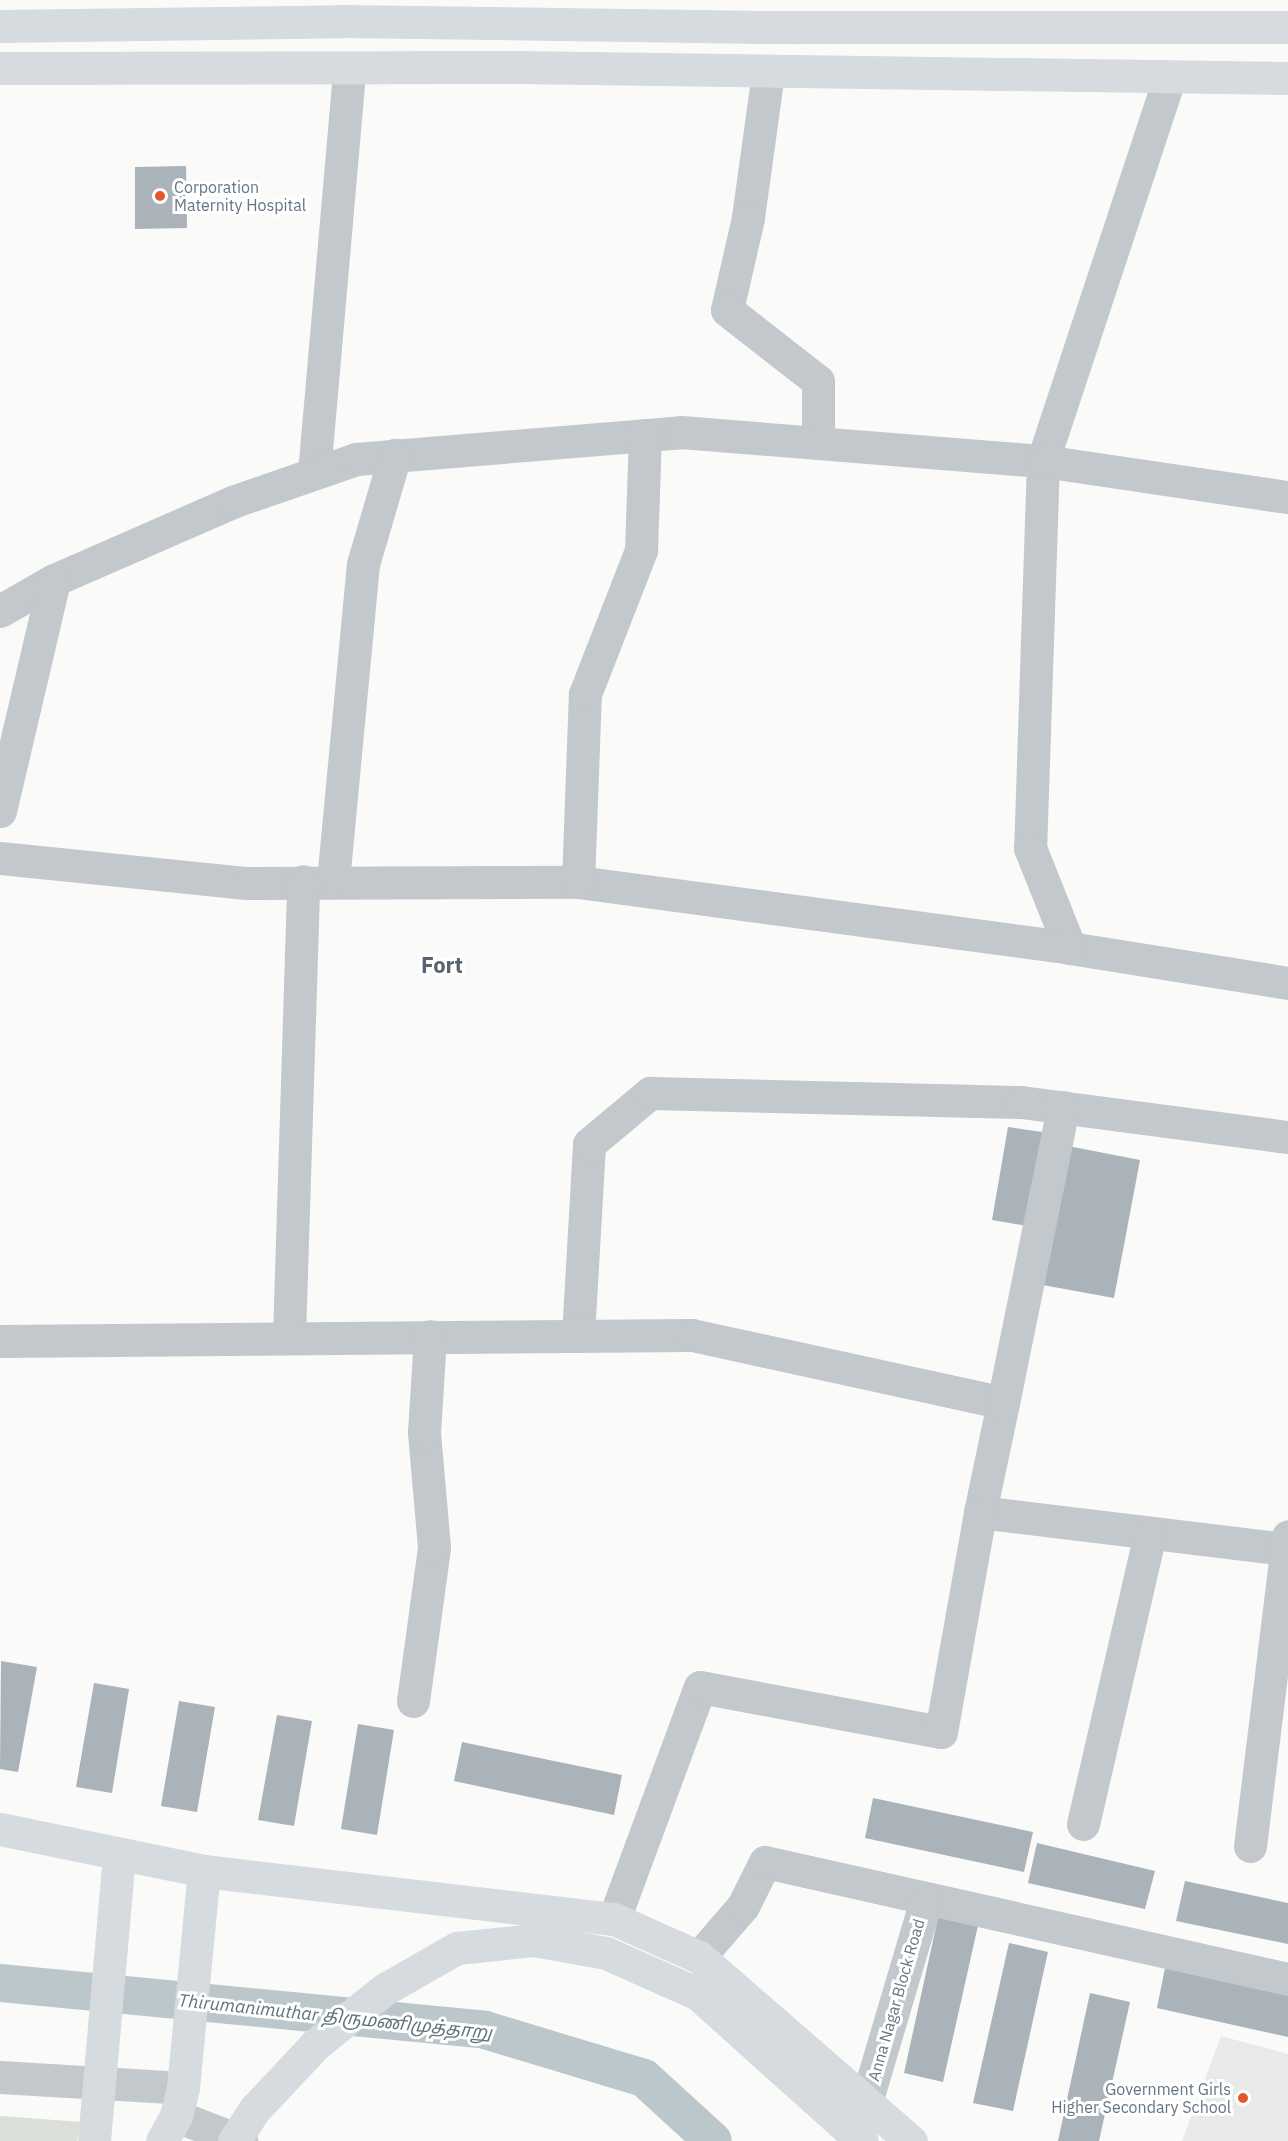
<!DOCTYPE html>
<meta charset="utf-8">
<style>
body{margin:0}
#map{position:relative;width:1288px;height:2141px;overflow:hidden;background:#fafaf8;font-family:"IBM Plex Sans","Noto Sans Tamil",sans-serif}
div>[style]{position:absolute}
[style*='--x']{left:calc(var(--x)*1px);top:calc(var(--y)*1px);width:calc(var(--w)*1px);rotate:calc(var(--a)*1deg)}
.built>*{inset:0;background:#e8e9e9}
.green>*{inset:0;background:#dadfd7}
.canal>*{height:38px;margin:-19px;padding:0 19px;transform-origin:19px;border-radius:19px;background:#bbc7cb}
.building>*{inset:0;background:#aab3b9}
.minor>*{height:33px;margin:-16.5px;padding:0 16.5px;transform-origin:16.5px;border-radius:16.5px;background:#c3c8cc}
.major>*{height:33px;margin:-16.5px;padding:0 16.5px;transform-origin:16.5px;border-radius:16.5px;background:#d6dbdf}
.dots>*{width:16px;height:16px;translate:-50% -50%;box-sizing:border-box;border:3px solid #fff;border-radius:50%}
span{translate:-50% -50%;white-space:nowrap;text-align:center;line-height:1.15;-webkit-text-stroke:6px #fff;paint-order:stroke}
.poi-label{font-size:16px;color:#657683}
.left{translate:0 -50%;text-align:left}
.right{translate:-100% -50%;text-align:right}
.street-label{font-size:16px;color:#657683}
.water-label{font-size:18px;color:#60757c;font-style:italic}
.district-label{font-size:22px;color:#57646e;font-weight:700}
</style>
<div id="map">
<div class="built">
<div style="clip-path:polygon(1221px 2036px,1288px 2054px,1288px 2141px,1182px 2141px)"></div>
</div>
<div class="green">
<div style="clip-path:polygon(0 2116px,81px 2122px,77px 2141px,0 2141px)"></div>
</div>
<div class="canal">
<div style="--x:0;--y:1983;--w:487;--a:5.5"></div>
<div style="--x:485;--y:2030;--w:166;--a:16.8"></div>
<div style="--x:644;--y:2078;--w:93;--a:42.4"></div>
</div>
<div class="building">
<div style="clip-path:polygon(186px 166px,187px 228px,135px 229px,135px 167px)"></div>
<div style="clip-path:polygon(1008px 1127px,1049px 1133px,1033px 1227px,992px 1220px)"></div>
<div style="clip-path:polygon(1063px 1145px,1140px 1160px,1114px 1298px,1037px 1284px)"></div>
<div style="clip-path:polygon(1px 1661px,37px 1667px,18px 1772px,0 1769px)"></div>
<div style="clip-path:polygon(94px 1683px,129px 1689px,112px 1793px,76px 1787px)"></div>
<div style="clip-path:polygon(179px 1701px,215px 1707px,197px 1812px,161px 1806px)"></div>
<div style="clip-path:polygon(277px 1715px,312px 1721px,294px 1826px,258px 1820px)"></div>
<div style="clip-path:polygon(358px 1724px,394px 1730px,377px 1835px,341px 1829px)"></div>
<div style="clip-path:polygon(462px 1742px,622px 1775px,614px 1815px,454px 1781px)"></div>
<div style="clip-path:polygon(873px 1798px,1033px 1832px,1024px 1872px,865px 1838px)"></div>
<div style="clip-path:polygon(1037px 1843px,1155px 1871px,1145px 1909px,1028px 1883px)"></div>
<div style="clip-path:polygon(1185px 1881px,1288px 1903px,1288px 1944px,1176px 1921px)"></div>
<div style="clip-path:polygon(939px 1913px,979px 1921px,943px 2082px,904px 2073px)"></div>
<div style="clip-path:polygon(1009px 1943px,1048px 1952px,1013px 2111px,973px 2103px)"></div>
<div style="clip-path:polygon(1165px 1968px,1288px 1995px,1288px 2037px,1157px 2008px)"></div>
<div style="clip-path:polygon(1090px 1993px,1130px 2002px,1099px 2141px,1058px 2141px)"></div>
</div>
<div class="minor">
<div style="--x:768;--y:73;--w:146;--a:97.9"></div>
<div style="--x:748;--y:218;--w:94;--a:102.9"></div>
<div style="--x:727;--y:310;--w:115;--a:38"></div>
<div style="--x:818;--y:381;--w:62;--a:90"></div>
<div style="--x:1169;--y:79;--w:402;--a:108.3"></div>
<div style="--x:1043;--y:461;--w:387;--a:91.9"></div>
<div style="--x:1030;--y:848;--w:108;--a:68.2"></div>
<div style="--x:1070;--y:948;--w:221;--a:9.1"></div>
<div style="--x:314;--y:473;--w:406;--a:-85"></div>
<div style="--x:0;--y:611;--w:62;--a:-29.9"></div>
<div style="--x:54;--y:580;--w:197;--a:-23.6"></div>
<div style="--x:235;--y:501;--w:128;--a:-19.1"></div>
<div style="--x:356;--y:459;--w:326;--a:-4.7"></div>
<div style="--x:681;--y:432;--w:363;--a:4.6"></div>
<div style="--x:1043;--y:461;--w:248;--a:8.4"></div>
<div style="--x:0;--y:811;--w:237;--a:-76.8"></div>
<div style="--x:0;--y:858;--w:248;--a:5.8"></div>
<div style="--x:247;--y:883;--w:331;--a:-0.2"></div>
<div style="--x:578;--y:882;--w:496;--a:7.6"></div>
<div style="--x:333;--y:881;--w:318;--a:-84.6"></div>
<div style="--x:363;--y:564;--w:114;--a:-73.6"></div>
<div style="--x:578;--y:882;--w:188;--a:-87.9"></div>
<div style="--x:585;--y:694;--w:155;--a:-68.7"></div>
<div style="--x:641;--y:550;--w:115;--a:-88"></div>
<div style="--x:578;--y:1336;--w:192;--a:-86.7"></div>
<div style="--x:589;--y:1144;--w:80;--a:-39.9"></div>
<div style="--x:650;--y:1093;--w:371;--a:1.4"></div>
<div style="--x:1021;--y:1102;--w:269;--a:7.5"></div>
<div style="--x:289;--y:1337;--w:456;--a:-88.2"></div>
<div style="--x:0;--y:1341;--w:692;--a:-0.5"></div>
<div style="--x:692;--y:1335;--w:318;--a:12.3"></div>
<div style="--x:1003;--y:1403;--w:111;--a:101.9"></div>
<div style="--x:980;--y:1512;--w:310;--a:6.9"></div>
<div style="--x:1003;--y:1403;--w:302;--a:-78.5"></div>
<div style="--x:413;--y:1701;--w:155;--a:-82.2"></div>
<div style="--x:434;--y:1547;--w:115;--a:-95"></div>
<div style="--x:424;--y:1432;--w:96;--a:-86.4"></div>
<div style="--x:1083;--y:1824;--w:299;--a:-77"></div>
<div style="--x:1250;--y:1846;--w:312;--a:-83"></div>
<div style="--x:614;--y:1919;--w:247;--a:-69.7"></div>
<div style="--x:700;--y:1687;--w:245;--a:10.6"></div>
<div style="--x:941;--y:1732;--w:223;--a:-79.9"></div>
<div style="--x:699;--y:1957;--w:67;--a:-49.2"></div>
<div style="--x:743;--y:1906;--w:49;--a:-63.4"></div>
<div style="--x:765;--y:1862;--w:536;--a:12.61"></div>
<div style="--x:0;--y:2077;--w:183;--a:3.4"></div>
<div style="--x:867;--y:2099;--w:208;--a:-73.5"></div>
<div style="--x:176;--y:2116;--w:70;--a:21"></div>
</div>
<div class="major">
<div style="--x:0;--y:26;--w:342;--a:-0.8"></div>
<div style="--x:342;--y:21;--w:454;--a:0.8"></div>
<div style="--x:796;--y:27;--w:492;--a:0"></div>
<div style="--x:0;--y:68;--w:518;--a:-0.11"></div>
<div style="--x:518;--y:67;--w:770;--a:0.82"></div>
<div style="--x:0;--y:1829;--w:208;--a:11.6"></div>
<div style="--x:204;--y:1871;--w:413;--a:6.7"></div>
<div style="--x:614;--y:1919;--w:93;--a:24.1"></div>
<div style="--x:699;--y:1957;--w:281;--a:41"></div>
<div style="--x:94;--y:2141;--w:288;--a:-85"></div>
<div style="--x:162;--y:2141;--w:29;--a:-61"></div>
<div style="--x:176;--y:2116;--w:29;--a:-76"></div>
<div style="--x:183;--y:2088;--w:218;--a:-84.5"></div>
<div style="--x:234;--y:2141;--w:38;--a:-57"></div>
<div style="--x:255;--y:2109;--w:89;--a:-46.8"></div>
<div style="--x:316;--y:2044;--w:88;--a:-38.6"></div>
<div style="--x:385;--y:1989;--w:83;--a:-29.7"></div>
<div style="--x:457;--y:1948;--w:77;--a:-5.9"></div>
<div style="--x:534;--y:1940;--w:73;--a:10.2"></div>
<div style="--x:606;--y:1953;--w:101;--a:24"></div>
<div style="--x:698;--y:1994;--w:220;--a:41.9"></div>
</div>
<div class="dots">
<div style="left:160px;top:196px;background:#e4572e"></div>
<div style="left:1243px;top:2098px;background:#e4572e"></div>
</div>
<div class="poi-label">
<span class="left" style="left:174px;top:196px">Corporation<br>Maternity Hospital</span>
<span class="right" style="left:1231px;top:2098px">Government Girls<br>Higher Secondary School</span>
</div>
<div class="street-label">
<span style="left:896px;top:2000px;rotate:-74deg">Anna Nagar Block Road</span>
</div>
<div class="water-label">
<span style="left:335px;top:2017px;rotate:6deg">Thirumanimuthar திருமணிமுத்தாறு</span>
</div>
<div class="district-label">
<span style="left:442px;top:965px">Fort</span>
</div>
</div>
